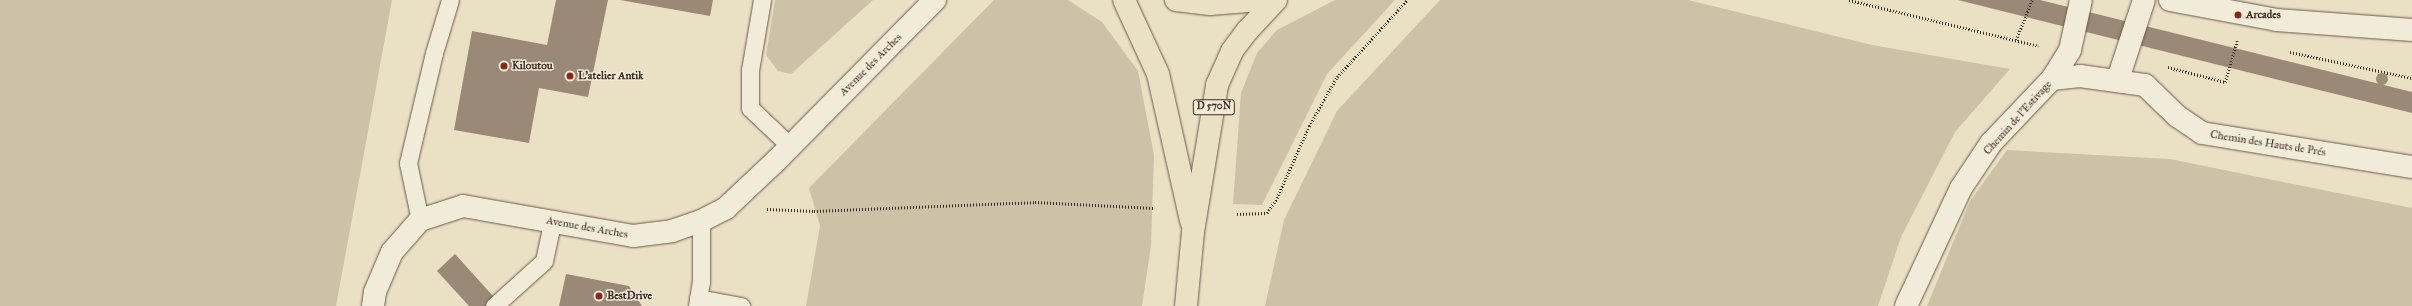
<!DOCTYPE html>
<meta charset="utf-8">
<style>
body{margin:0}
#map{position:relative;width:2412px;height:306px;overflow:hidden;background:#eae0c4;font-family:"IM FELL Great Primer",serif}
div>[style]{position:absolute}
[style*='--x']{left:calc(var(--x)*1px);top:calc(var(--y)*1px);width:calc(var(--w)*1px);rotate:calc(var(--a)*1deg)}
.green>*{inset:0;background:#cdc1a8}
.building>*{inset:0;background:#998976}
.path>*{height:2.5px;margin-top:-1.25px;transform-origin:0;background:repeating-linear-gradient(90deg,#412b21 0 1px,transparent 0 3px)}
.roads{filter:drop-shadow(0 0 1px #6b584a) drop-shadow(0 0 1px #6b584a)}
.service>*{height:17px;margin:-8.5px;padding:0 8.5px;transform-origin:8.5px;border-radius:8.5px;background:#f1ebd9}
.minor>*{height:22px;margin:-11px;padding:0 11px;transform-origin:11px;border-radius:11px;background:#f1ebd9}
.secondary>*{height:22px;margin:-11px;padding:0 11px;transform-origin:11px;border-radius:11px;background:#f1ebd9}
.primary>*{height:22px;margin:-11px;padding:0 11px;transform-origin:11px;border-radius:11px;background:#eae0c4}
.trees>*{width:12px;height:12px;margin:-6px;border-radius:50%;background:#9c8d79}
.dots>*{width:11px;height:11px;translate:-50% -50%;box-sizing:border-box;border:2px solid #f1ebd9;border-radius:50%}
span{translate:-50% -50%;white-space:nowrap;text-align:center;line-height:1.15;-webkit-text-stroke:3px #f1ebd9;paint-order:stroke}
.shield-label span{padding:1px 3px;background:#f1ebd9;border:1px solid;border-radius:3px;-webkit-text-stroke-width:0}
.shield-label{font-size:10px;color:#412b21;font-weight:700}
.poi-label{font-size:11px;color:#412b21;font-weight:700}
.left{translate:0 -50%;text-align:left}
.street-label{font-size:11px;color:#412b21}
</style>
<div id="map">
<div class="green">
<div style="clip-path:polygon(0 0,392px 0,336px 306px,0 306px)"></div>
<div style="clip-path:polygon(775px 0,873px 0,791px 74px,778px 71px,766px 55px)"></div>
<div style="clip-path:polygon(994px 0,1068px 0,1102px 22px,1138px 71px,1154px 155px,1151px 246px,1142px 306px,806px 306px,820px 226px,809px 188px)"></div>
<div style="clip-path:polygon(1335px 0,1395px 0,1327px 74px,1262px 205px,1233px 204px,1241px 93px,1257px 53px,1277px 30px)"></div>
<div style="clip-path:polygon(1440px 0,1688px 0,1872px 45px,2010px 69px,1955px 132px,1901px 237px,1878px 306px,1265px 306px,1284px 220px,1337px 111px)"></div>
<div style="clip-path:polygon(2007px 150px,2170px 159px,2412px 208px,2412px 306px,1927px 306px,1970px 201px)"></div>
</div>
<div class="building">
<div style="clip-path:polygon(556px 0,608px 0,588px 97px,539px 88px,529px 143px,454px 130px,472px 31px,547px 45px)"></div>
<div style="clip-path:polygon(620px 0,713px 0,710px 16px)"></div>
<div style="clip-path:polygon(1958px 0,2040px 0,2412px 92px,2412px 113px)"></div>
<div style="clip-path:polygon(455px 254px,502px 306px,469px 306px,437px 271px)"></div>
<div style="clip-path:polygon(566px 274px,629px 286px,642px 306px,559px 306px)"></div>
</div>
<div class="path">
<div style="--x:1849;--y:0;--w:195;--a:13.6"></div>
<div style="--x:2016;--y:40;--w:43;--a:-68.2"></div>
<div style="--x:2290;--y:52;--w:125;--a:12"></div>
<div style="--x:2168;--y:67;--w:59;--a:14.7"></div>
<div style="--x:2225;--y:82;--w:43;--a:-73.7"></div>
<div style="--x:767;--y:209;--w:47;--a:2.4"></div>
<div style="--x:814;--y:211;--w:221;--a:-2.3"></div>
<div style="--x:1035;--y:202;--w:119;--a:2.9"></div>
<div style="--x:1237;--y:214;--w:30;--a:-2"></div>
<div style="--x:1267;--y:213;--w:18;--a:-56"></div>
<div style="--x:1277;--y:198;--w:79;--a:-66"></div>
<div style="--x:1309;--y:126;--w:56;--a:-60.3"></div>
<div style="--x:1337;--y:77;--w:104;--a:-47.7"></div>
</div>
<div class="roads">
<div class="service">
<div style="--x:762;--y:0;--w:71;--a:99.7"></div>
<div style="--x:750;--y:70;--w:38;--a:90"></div>
<div style="--x:750;--y:108;--w:55;--a:43.5"></div>
<div style="--x:420;--y:220;--w:58;--a:-101.9"></div>
<div style="--x:408;--y:163;--w:113;--a:-76.7"></div>
<div style="--x:434;--y:53;--w:55;--a:-73.2"></div>
<div style="--x:698;--y:298;--w:44;--a:10.5"></div>
<div style="--x:494;--y:306;--w:67;--a:-42"></div>
<div style="--x:544;--y:261;--w:40;--a:-78"></div>
<div style="--x:697;--y:306;--w:24;--a:-81"></div>
<div style="--x:701;--y:282;--w:61;--a:-90"></div>
</div>
<div class="minor">
<div style="--x:2052;--y:79;--w:28;--a:-6"></div>
<div style="--x:2080;--y:76;--w:66;--a:7.9"></div>
<div style="--x:2145;--y:85;--w:45;--a:44.1"></div>
<div style="--x:2177;--y:116;--w:30;--a:34"></div>
<div style="--x:2202;--y:133;--w:213;--a:9.2"></div>
<div style="--x:2118;--y:79;--w:83;--a:-71.8"></div>
<div style="--x:373;--y:306;--w:14;--a:-82"></div>
<div style="--x:375;--y:292;--w:43;--a:-67"></div>
<div style="--x:392;--y:252;--w:43;--a:-48.8"></div>
<div style="--x:420;--y:220;--w:45;--a:-18"></div>
<div style="--x:463;--y:206;--w:173;--a:10"></div>
<div style="--x:633;--y:236;--w:39;--a:-7"></div>
<div style="--x:672;--y:231;--w:31;--a:-19"></div>
<div style="--x:701;--y:221;--w:28;--a:-27"></div>
<div style="--x:726;--y:208;--w:67;--a:-43.2"></div>
<div style="--x:775;--y:162;--w:228;--a:-45.4"></div>
<div style="--x:1906;--y:306;--w:130;--a:-65"></div>
<div style="--x:1961;--y:188;--w:54;--a:-56.3"></div>
<div style="--x:1991;--y:143;--w:88;--a:-46.4"></div>
<div style="--x:2052;--y:79;--w:34;--a:-58"></div>
<div style="--x:2070;--y:50;--w:51;--a:-77.6"></div>
</div>
<div class="secondary">
<div style="--x:2170;--y:0;--w:109;--a:10.6"></div>
<div style="--x:2277;--y:20;--w:135;--a:4.2"></div>
</div>
<div class="primary">
<div style="--x:1124;--y:0;--w:81;--a:65.3"></div>
<div style="--x:1158;--y:74;--w:151;--a:77.3"></div>
<div style="--x:1176;--y:0;--w:34;--a:7"></div>
<div style="--x:1210;--y:4;--w:51;--a:-4.5"></div>
<div style="--x:1186;--y:306;--w:74;--a:-84.6"></div>
<div style="--x:1193;--y:232;--w:149;--a:-80.7"></div>
<div style="--x:1217;--y:85;--w:37;--a:-66"></div>
<div style="--x:1232;--y:51;--w:26;--a:-53"></div>
<div style="--x:1248;--y:30;--w:41;--a:-47"></div>
</div>
</div>
<div class="trees">
<div style="left:2382px;top:79px"></div>
</div>
<div class="dots">
<div style="left:2238px;top:15px;background:#8f2418"></div>
<div style="left:504px;top:66px;background:#8f2418"></div>
<div style="left:570px;top:76px;background:#8f2418"></div>
<div style="left:599px;top:296px;background:#8f2418"></div>
</div>
<div class="shield-label">
<span style="left:1214px;top:107px">D 570N</span>
</div>
<div class="poi-label">
<span class="left" style="left:2246px;top:15px">Arcades</span>
<span class="left" style="left:512px;top:66px">Kiloutou</span>
<span class="left" style="left:578px;top:76px">L'atelier Antik</span>
<span class="left" style="left:607px;top:296px">BestDrive</span>
</div>
<div class="street-label">
<span style="left:871px;top:65px;rotate:-45deg">Avenue des Arches</span>
<span style="left:2018px;top:118px;rotate:-48deg">Chemin de l'Estivage</span>
<span style="left:2268px;top:144px;rotate:9deg">Chemin des Hauts de Prés</span>
<span style="left:587px;top:228px;rotate:10deg">Avenue des Arches</span>
</div>
</div>
